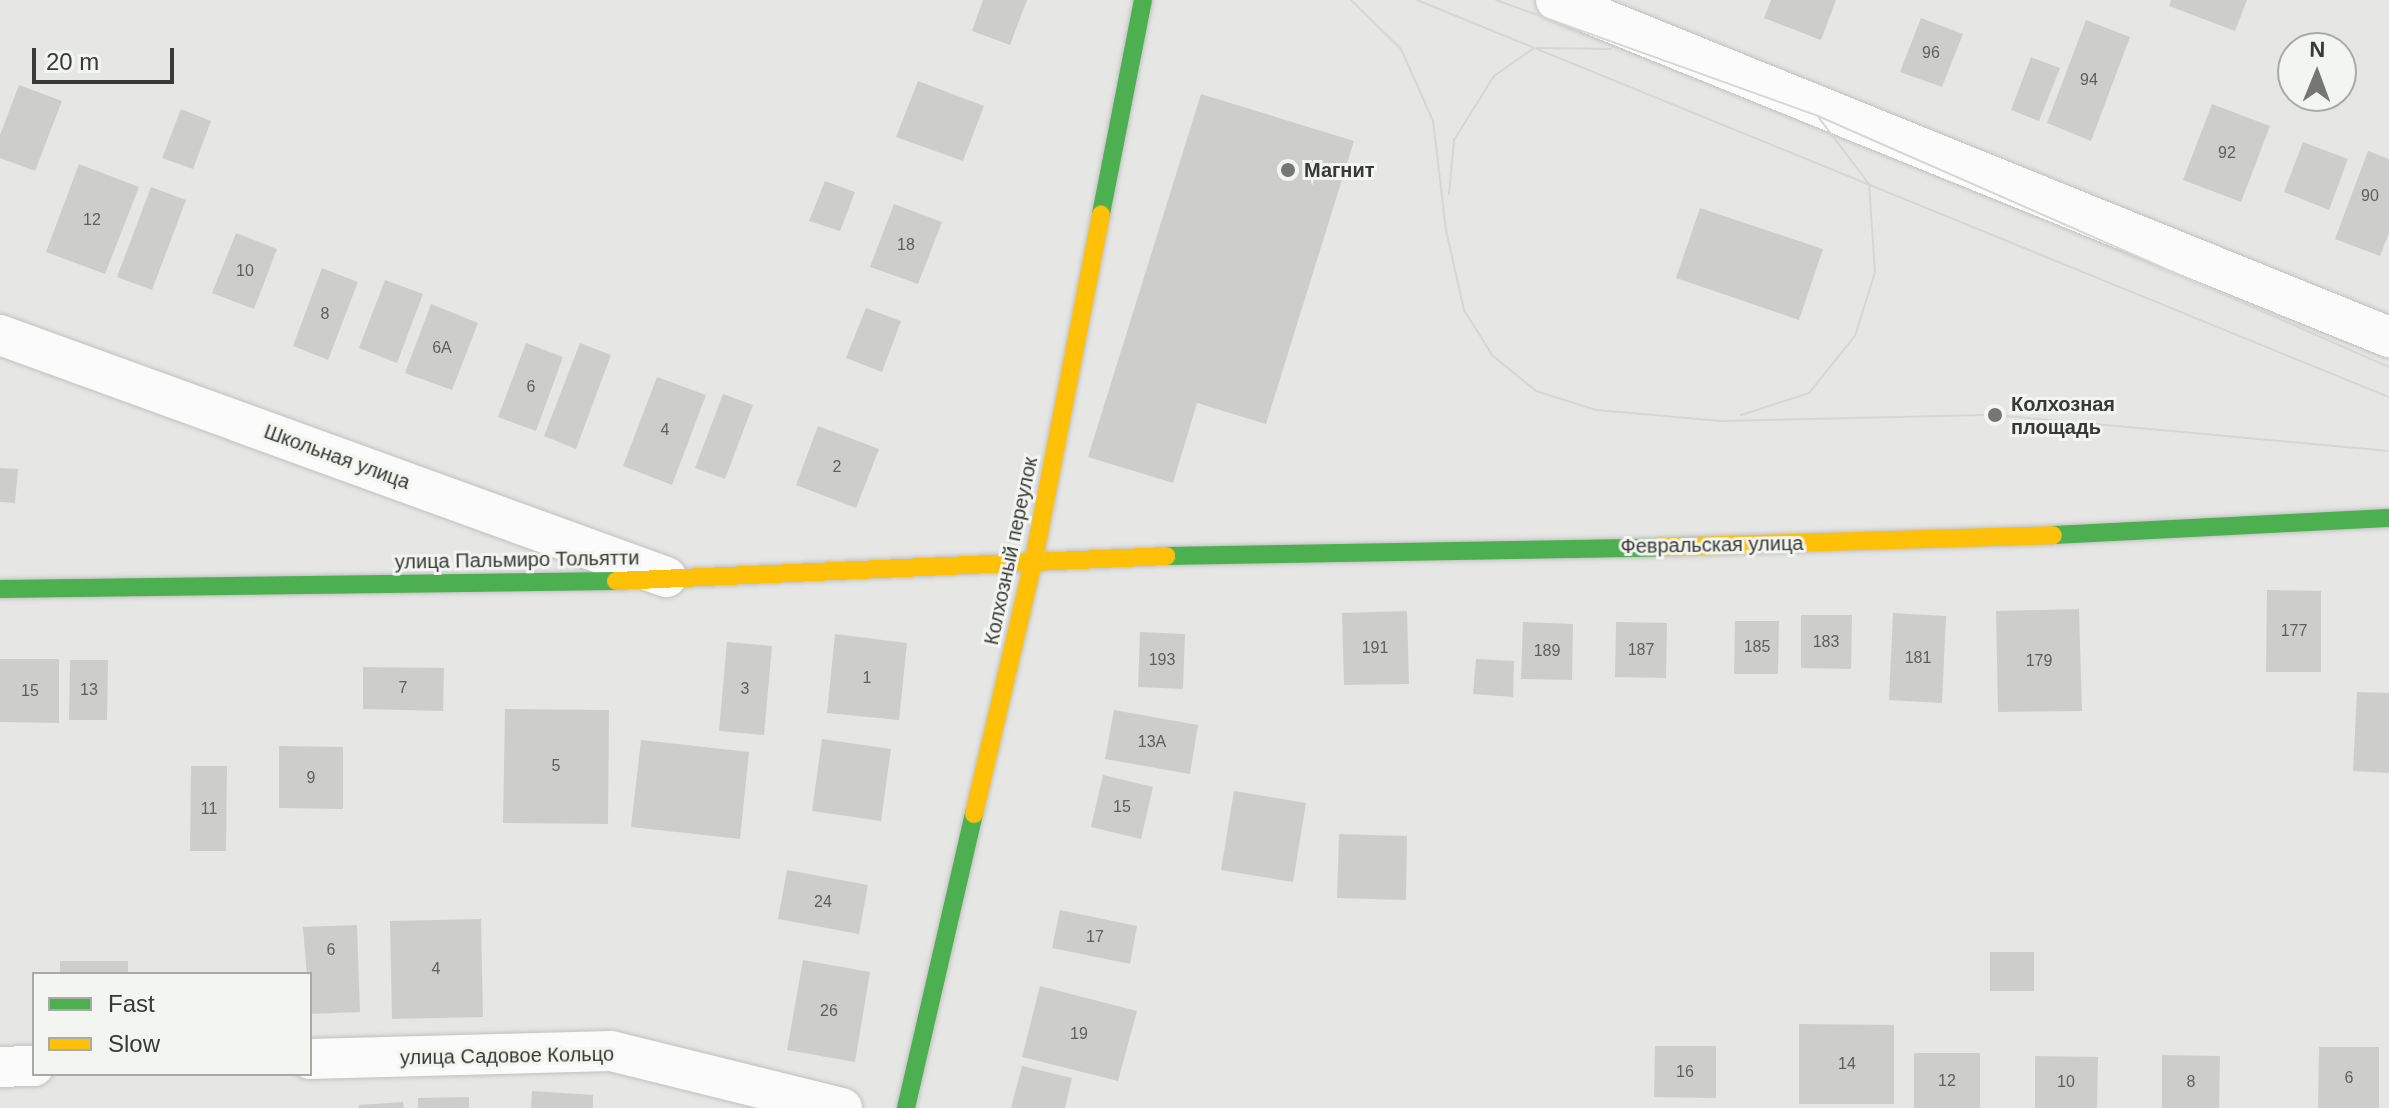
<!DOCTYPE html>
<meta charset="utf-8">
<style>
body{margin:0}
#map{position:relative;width:2389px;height:1108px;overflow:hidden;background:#e6e7e5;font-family:Arial,sans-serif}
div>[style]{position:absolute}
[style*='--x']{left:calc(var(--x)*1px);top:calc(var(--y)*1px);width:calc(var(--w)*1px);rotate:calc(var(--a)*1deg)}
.building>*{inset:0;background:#cdcecc}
.roads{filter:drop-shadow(0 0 2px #c0c1bf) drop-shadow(0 0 2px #c0c1bf)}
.street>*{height:40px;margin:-20px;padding:0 20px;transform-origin:20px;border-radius:20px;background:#fbfbfb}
.fast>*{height:18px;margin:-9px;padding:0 9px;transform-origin:9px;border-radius:9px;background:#4caf50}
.slow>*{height:18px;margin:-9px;padding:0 9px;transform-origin:9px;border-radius:9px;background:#ffc107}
.tram>*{height:2px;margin:-1px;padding:0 1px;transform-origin:1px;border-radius:1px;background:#d6d6d5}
.dots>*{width:22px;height:22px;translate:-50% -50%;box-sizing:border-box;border:4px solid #f3f5f1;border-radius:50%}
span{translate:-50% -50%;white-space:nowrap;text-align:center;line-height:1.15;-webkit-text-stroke:6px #f3f5f1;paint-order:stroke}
.number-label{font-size:16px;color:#5e5f5d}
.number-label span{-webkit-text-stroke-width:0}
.poi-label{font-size:20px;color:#393a38;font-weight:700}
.left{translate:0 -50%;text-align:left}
.street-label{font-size:20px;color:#393a38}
.legend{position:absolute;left:32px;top:972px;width:280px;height:104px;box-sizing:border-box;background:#f3f5f1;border:2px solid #a9aaa7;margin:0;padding:10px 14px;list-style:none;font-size:24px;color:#393a38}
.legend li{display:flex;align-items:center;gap:16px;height:40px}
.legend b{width:40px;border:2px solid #a9aaa7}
.north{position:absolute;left:2277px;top:32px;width:80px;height:80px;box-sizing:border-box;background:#f3f5f1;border:2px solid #a9aaa7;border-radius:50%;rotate:1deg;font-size:22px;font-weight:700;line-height:32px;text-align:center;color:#393a38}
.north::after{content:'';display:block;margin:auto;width:28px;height:36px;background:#767775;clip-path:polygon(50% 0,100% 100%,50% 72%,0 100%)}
.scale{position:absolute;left:32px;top:48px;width:142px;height:36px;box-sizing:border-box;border:4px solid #393a38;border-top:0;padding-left:10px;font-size:24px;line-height:28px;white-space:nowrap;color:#393a38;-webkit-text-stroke:6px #f3f5f1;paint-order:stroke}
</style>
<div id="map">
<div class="building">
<div style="clip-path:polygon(983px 0,1027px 0,1010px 45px,972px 31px)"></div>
<div style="clip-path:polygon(1771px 0,1836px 0,1821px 40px,1764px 18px)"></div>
<div style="clip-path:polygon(2171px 0,2247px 0,2235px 31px,2169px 6px)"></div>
<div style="clip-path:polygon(1921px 18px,1963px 34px,1942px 87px,1900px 72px)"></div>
<div style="clip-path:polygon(2086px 20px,2130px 37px,2091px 141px,2047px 123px)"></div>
<div style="clip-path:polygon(2031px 57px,2060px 68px,2039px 121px,2011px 110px)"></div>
<div style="clip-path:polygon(918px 81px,984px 106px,963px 161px,896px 137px)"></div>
<div style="clip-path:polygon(19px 85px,62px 101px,35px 171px,0 158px,0 135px)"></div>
<div style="clip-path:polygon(1201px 94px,1354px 141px,1266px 424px,1197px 403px,1173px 483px,1088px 457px)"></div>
<div style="clip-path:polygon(2212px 104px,2270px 126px,2241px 202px,2183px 180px)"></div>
<div style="clip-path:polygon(181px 109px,211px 121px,193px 169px,162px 158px)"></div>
<div style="clip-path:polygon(2303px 142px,2348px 159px,2329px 210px,2284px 192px)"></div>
<div style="clip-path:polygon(2368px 151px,2389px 159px,2389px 233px,2380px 256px,2335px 239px)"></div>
<div style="clip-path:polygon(79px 164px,139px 187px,105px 274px,46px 252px)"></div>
<div style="clip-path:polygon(825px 181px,855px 192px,840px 231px,809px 221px)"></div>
<div style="clip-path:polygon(151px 187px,186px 200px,152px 290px,117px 277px)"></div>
<div style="clip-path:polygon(894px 204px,942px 222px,918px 284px,870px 267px)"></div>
<div style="clip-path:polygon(1700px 208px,1823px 249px,1799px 320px,1676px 278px)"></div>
<div style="clip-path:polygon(236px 233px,277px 249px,254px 309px,212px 293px)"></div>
<div style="clip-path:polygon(322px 268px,358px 282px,328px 360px,293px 346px)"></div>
<div style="clip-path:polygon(385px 280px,423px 294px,397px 363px,359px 348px)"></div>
<div style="clip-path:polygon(431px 304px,478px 323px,452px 390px,405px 373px)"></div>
<div style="clip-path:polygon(866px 308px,901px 321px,882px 372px,846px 358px)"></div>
<div style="clip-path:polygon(526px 343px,563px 357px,536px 431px,498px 417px)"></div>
<div style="clip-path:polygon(580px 343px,611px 355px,576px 449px,544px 436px)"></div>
<div style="clip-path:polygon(657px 377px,706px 395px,672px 485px,623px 466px)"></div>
<div style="clip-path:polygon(723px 394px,753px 405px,725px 479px,695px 468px)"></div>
<div style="clip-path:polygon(818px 426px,879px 449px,856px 508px,796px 485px)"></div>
<div style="clip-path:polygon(0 468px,18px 469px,15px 503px,0 502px)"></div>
<div style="clip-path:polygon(2267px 590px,2321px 591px,2321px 672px,2266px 672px)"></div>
<div style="clip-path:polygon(2079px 609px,2082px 711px,1998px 712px,1996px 611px)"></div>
<div style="clip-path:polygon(1407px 611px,1409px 684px,1344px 685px,1342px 613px)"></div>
<div style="clip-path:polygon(1893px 613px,1946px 616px,1942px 703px,1889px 700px)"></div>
<div style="clip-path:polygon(1801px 615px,1852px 615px,1851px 669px,1801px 668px)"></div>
<div style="clip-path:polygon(1735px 621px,1779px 621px,1778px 674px,1734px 674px)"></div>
<div style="clip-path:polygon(1523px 622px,1573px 624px,1572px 680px,1521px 679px)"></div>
<div style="clip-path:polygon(1616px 622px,1667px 623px,1666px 678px,1615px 677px)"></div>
<div style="clip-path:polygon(1140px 632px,1185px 634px,1183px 689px,1138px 687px)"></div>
<div style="clip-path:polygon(835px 634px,907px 643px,899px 720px,827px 713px)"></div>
<div style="clip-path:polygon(727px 642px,772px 646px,764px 735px,719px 731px)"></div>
<div style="clip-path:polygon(0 659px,59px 659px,59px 723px,0 722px)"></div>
<div style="clip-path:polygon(1476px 659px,1514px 661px,1513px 697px,1473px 694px)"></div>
<div style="clip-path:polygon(70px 660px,108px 660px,107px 720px,69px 720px)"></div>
<div style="clip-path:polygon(363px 667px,444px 668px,443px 711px,363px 709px)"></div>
<div style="clip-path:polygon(2357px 692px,2389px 693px,2389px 773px,2353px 771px)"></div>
<div style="clip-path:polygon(505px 709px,609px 710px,608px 824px,503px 823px)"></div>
<div style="clip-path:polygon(1114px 710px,1198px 725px,1190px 774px,1105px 759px)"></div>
<div style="clip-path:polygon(822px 739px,891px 749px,881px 821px,812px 811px)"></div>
<div style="clip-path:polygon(641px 740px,749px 752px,740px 839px,631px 827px)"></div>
<div style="clip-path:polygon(279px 746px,343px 747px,343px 809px,279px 808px)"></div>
<div style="clip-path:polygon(191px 766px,227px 766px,226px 851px,190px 851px)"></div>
<div style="clip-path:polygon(1103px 775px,1153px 787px,1141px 839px,1091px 827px)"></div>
<div style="clip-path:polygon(1234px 791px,1306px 803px,1293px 882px,1221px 870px)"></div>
<div style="clip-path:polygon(1339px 834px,1407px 836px,1406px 900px,1337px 898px)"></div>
<div style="clip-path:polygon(787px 870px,868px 885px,859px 934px,778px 919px)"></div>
<div style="clip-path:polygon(1060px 910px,1137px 926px,1130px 964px,1052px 948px)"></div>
<div style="clip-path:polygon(481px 919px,483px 1017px,392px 1019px,390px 921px)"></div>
<div style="clip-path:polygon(357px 925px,360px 1012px,310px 1014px,303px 927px)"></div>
<div style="clip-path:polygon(1990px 952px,2034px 952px,2034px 991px,1990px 991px)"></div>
<div style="clip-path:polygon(803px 960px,870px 972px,855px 1062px,787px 1050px)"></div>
<div style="clip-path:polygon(60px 961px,128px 961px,128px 974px,60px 974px)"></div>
<div style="clip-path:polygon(1040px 986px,1137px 1011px,1118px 1081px,1022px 1057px)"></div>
<div style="clip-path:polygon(1799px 1024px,1894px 1025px,1894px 1104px,1799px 1104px)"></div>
<div style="clip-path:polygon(1655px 1046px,1716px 1046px,1716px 1098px,1654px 1097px)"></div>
<div style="clip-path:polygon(2319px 1047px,2379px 1047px,2379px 1108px,2318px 1108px)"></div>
<div style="clip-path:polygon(1914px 1053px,1980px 1053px,1980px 1108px,1914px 1108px)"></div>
<div style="clip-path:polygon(2162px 1055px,2220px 1056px,2219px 1108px,2162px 1108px)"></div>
<div style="clip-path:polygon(2035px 1056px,2098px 1057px,2097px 1108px,2035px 1108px)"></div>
<div style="clip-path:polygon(1022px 1066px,1072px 1078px,1065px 1108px,1011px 1108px)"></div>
<div style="clip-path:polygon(532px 1091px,593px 1095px,593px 1108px,531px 1108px)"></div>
<div style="clip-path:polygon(469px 1097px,469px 1108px,418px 1108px,418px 1098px)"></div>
<div style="clip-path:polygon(403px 1102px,404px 1108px,359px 1108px,359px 1105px)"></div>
</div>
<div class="roads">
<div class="street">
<div style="--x:1556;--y:0;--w:899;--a:22.03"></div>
<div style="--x:0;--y:335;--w:709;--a:19.97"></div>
<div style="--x:310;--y:1059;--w:301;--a:-1.5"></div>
<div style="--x:611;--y:1051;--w:238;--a:13.9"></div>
<div style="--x:0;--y:1067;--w:34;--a:-2"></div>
</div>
<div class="fast">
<div style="--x:1101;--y:214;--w:218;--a:-78.9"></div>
<div style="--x:2053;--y:535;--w:336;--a:-2.9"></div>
<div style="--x:1166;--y:556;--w:493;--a:-1"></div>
<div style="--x:0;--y:589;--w:616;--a:-0.74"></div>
<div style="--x:906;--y:1108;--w:302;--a:-77"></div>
</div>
<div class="slow">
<div style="--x:1659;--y:547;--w:394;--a:-1.7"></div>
<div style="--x:616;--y:581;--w:551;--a:-2.6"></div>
<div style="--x:974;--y:814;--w:262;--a:-76.8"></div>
<div style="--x:1034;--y:559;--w:351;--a:-79"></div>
</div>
</div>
<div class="tram">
<div style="--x:1351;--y:0;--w:70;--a:44.4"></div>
<div style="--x:1401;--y:49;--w:79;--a:66"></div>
<div style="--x:1433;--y:121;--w:110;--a:83.2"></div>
<div style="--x:1446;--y:230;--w:82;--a:77.3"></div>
<div style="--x:1464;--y:310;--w:53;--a:58.1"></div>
<div style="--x:1492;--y:355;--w:57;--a:39.3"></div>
<div style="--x:1536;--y:391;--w:63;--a:17.6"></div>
<div style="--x:1596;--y:410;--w:126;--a:5"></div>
<div style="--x:1722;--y:421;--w:273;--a:-1.3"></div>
<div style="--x:1995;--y:415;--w:396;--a:5.2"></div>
<div style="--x:1417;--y:0;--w:1050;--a:22.22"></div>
<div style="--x:1496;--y:0;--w:342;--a:19.8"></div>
<div style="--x:1818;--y:116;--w:624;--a:23.73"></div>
<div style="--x:1449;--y:194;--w:54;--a:-84.7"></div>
<div style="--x:1454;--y:140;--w:75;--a:-58"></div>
<div style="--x:1494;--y:76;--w:49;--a:-35"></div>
<div style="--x:1534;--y:48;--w:77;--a:0.7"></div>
<div style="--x:1741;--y:415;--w:71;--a:-17.9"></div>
<div style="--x:1809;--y:393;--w:73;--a:-51.1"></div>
<div style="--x:1855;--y:336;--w:67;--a:-72.6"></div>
<div style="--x:1875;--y:272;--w:88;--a:-93.9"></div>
<div style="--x:1869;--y:184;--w:83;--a:-127.1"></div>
</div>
<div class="dots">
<div style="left:1288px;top:170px;background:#767775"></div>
<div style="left:1995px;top:415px;background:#767775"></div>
</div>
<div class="number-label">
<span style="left:1931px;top:53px">96</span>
<span style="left:2089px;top:80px">94</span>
<span style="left:2227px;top:153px">92</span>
<span style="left:2370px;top:196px">90</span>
<span style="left:92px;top:220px">12</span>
<span style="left:906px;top:245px">18</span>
<span style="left:245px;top:271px">10</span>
<span style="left:325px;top:314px">8</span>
<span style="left:442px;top:348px">6А</span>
<span style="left:531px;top:387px">6</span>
<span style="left:665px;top:430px">4</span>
<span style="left:837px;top:467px">2</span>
<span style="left:2294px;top:631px">177</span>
<span style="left:1826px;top:642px">183</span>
<span style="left:1757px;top:647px">185</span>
<span style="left:1375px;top:648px">191</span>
<span style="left:1641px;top:650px">187</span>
<span style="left:1547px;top:651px">189</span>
<span style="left:1918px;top:658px">181</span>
<span style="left:1162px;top:660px">193</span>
<span style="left:2039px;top:661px">179</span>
<span style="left:867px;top:678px">1</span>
<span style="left:403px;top:688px">7</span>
<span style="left:745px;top:689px">3</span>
<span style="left:89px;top:690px">13</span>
<span style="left:30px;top:691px">15</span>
<span style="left:1152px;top:742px">13А</span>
<span style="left:556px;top:766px">5</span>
<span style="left:311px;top:778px">9</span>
<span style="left:1122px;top:807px">15</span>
<span style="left:209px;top:809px">11</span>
<span style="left:823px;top:902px">24</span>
<span style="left:1095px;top:937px">17</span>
<span style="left:331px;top:950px">6</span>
<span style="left:436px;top:969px">4</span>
<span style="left:829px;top:1011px">26</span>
<span style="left:1079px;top:1034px">19</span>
<span style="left:1847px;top:1064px">14</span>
<span style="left:1685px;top:1072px">16</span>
<span style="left:2349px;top:1078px">6</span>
<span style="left:1947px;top:1081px">12</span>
<span style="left:2066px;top:1082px">10</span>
<span style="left:2191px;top:1082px">8</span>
</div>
<div class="poi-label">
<span class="left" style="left:1304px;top:170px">Магнит</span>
<span class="left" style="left:2011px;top:416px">Колхозная<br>площадь</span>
</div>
<div class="street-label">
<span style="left:337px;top:457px;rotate:20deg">Школьная улица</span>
<span style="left:1712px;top:545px;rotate:-1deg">Февральская улица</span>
<span style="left:1011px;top:551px;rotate:-78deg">Колхозный переулок</span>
<span style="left:517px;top:560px;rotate:-1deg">улица Пальмиро Тольятти</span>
<span style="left:507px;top:1056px;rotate:-1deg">улица Садовое Кольцо</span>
</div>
<ul class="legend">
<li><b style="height:10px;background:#4caf50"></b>Fast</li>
<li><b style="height:10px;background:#ffc107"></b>Slow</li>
</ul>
<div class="north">N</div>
<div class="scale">20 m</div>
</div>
